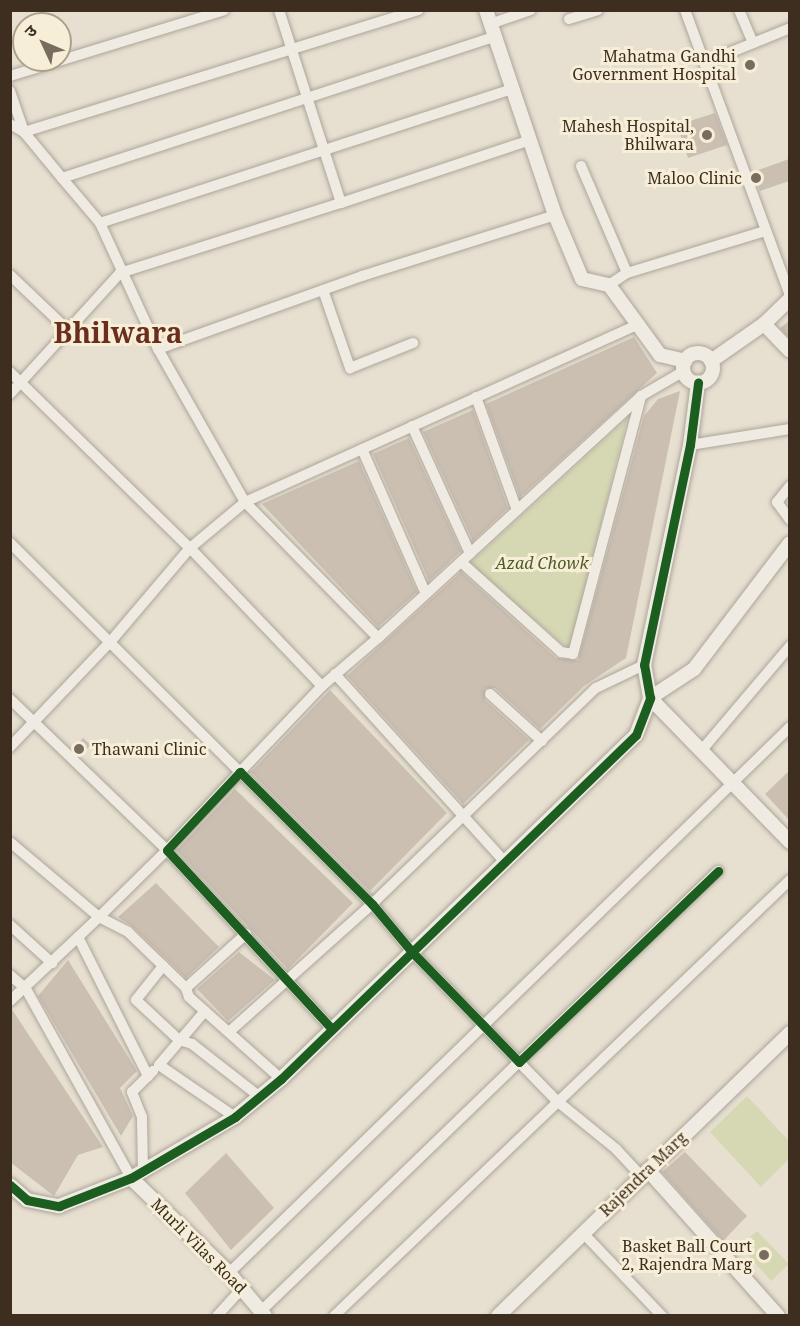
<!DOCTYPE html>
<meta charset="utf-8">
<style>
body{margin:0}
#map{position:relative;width:800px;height:1326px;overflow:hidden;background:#e7e0d1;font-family:"Noto Serif","Noto Sans Devanagari",serif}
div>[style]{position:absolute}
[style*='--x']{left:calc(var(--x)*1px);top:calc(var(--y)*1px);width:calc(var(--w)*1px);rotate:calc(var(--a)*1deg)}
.green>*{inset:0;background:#d6d7b3}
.building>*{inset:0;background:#cbbfb2}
.roads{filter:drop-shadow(0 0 2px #ada599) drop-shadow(0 0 2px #ada599)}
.minor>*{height:10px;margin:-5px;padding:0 5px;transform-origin:5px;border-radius:5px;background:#efebe3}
.tertiary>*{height:14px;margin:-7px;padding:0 7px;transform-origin:7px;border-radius:7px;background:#efebe3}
.tertiary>.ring{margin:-7px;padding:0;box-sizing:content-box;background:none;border:14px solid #efebe3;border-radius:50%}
.cycleway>*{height:9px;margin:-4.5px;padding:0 4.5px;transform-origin:4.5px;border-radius:4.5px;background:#1b5e20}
.dots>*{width:16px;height:16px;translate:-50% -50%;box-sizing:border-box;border:3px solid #f7eed8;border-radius:50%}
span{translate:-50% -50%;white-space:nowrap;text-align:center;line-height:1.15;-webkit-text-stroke:6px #f7eed8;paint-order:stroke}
.poi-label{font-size:16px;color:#3d2e20}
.right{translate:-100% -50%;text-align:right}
.left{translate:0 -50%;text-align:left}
.park-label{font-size:16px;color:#4d5a26;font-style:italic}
.street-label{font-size:16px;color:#3d2e20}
.town-label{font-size:28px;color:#6b2e1e;font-weight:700}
.frame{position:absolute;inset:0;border:12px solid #3d2e20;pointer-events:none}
.north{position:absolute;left:12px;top:12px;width:60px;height:60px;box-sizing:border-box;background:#f7eed8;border:2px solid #ada18e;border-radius:50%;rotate:314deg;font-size:16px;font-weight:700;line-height:24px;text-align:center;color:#3d2e20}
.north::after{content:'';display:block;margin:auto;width:21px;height:27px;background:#786c5e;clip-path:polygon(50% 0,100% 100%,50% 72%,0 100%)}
</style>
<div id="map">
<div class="green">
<div style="clip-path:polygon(627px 419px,570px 650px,469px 564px)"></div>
<div style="clip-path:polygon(747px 1096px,789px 1141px,789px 1159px,761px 1187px,710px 1132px)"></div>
<div style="clip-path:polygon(757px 1231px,789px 1264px,771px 1281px,740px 1246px)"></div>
</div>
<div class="building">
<div style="clip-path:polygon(715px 113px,727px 145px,688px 158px,677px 125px)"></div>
<div style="clip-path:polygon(789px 159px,789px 181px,760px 191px,753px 172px)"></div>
<div style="clip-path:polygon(789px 321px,789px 338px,780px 328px)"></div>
<div style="clip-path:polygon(634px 337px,657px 373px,520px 497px,486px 404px)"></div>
<div style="clip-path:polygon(680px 391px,626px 658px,584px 686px,540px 729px,495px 688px,485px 689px,485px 700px,529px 740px,463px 804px,347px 676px,461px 572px,556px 658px,578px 660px,644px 416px,658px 399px)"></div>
<div style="clip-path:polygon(473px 410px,508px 508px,473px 541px,423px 432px)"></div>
<div style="clip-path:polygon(409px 438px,461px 551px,429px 581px,373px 454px)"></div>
<div style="clip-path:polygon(359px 461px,417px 592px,378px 627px,262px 504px)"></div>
<div style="clip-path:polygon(330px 690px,447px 813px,370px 891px,251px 772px)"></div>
<div style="clip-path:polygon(83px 738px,91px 745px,80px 756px,73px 749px)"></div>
<div style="clip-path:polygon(789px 771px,789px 820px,765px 794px)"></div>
<div style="clip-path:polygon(235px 789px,353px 903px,288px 969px,177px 850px)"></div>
<div style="clip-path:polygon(156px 883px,219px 947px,186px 978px,133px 927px,118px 917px)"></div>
<div style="clip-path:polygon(239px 952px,275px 980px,228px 1021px,197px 989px)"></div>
<div style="clip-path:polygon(68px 960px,137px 1071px,120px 1088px,133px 1116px,121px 1136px,38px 996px)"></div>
<div style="clip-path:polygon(11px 1008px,103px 1147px,78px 1155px,54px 1196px,10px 1162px)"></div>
<div style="clip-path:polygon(685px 1152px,747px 1216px,723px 1241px,662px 1172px)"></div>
<div style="clip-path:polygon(226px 1153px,274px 1208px,231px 1250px,185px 1193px)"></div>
</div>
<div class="roads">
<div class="minor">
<div style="--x:685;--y:10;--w:304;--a:69.8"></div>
<div style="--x:739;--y:10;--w:36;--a:67"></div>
<div style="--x:569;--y:19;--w:30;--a:-17"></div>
<div style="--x:490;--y:24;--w:43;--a:-18.9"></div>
<div style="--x:704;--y:63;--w:93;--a:-22.1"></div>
<div style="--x:10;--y:76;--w:224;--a:-17.1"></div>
<div style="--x:10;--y:91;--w:43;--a:71.1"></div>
<div style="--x:24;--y:132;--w:60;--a:50.4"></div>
<div style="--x:62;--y:178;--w:454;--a:-18.1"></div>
<div style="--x:10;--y:124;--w:16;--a:30"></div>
<div style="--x:24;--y:132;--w:413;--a:-17.2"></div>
<div style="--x:581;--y:166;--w:116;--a:66.7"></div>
<div style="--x:62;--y:178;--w:59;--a:49.8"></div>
<div style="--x:100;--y:223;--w:139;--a:65.3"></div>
<div style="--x:158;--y:349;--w:176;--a:60.4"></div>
<div style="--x:245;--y:502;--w:190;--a:45.6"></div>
<div style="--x:378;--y:638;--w:74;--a:139.4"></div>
<div style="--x:341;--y:203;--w:199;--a:-18.4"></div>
<div style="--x:100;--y:223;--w:434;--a:-18"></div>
<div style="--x:10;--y:275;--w:81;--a:43.5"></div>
<div style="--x:609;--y:285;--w:22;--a:-34"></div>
<div style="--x:627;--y:273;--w:144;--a:-16.9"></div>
<div style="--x:323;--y:290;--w:83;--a:70.9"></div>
<div style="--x:350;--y:368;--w:68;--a:-21.6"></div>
<div style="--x:158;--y:349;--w:217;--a:-19.7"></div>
<div style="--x:362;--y:276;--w:202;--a:-17.5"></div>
<div style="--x:10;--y:372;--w:252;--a:44.4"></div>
<div style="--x:190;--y:548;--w:191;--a:46.3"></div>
<div style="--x:322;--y:686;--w:119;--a:133.6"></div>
<div style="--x:240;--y:772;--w:325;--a:-135.1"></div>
<div style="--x:10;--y:394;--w:164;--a:-47.7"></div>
<div style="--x:120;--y:273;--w:232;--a:-17.6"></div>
<div style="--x:341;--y:203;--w:203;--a:-107.8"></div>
<div style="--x:476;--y:397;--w:120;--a:70.1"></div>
<div style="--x:412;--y:426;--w:140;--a:65.5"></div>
<div style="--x:690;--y:445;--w:101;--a:-9.1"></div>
<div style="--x:362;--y:449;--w:158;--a:66.2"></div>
<div style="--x:790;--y:486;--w:21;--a:129"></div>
<div style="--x:777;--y:502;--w:22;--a:54"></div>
<div style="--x:461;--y:562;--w:135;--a:42"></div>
<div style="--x:561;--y:652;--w:12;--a:9"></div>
<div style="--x:573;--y:654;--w:267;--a:-75.2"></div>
<div style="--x:378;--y:638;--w:357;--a:-42.6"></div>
<div style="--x:641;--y:396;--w:50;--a:-30.2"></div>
<div style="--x:335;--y:674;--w:255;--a:47.9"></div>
<div style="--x:490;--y:694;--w:70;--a:42.1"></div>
<div style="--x:10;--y:699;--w:218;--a:43.9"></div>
<div style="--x:167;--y:850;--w:95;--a:135.4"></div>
<div style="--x:99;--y:917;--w:116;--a:-139.9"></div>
<div style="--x:10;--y:747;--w:146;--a:-46.4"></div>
<div style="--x:111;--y:641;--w:122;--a:-49.7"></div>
<div style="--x:190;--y:548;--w:72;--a:-39.9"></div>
<div style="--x:245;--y:502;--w:433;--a:-24.3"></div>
<div style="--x:701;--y:751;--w:138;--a:-49.7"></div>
<div style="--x:10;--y:925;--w:57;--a:42.1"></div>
<div style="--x:78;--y:937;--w:156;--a:63.3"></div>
<div style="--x:163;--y:966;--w:43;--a:128.5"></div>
<div style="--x:136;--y:1000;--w:59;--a:42.9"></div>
<div style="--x:179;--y:1040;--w:14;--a:17"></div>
<div style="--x:192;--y:1044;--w:86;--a:37.9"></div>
<div style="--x:10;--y:975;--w:21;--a:41"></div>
<div style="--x:26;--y:989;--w:216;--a:60.9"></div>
<div style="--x:186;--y:988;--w:9;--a:72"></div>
<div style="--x:189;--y:997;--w:123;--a:41.7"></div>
<div style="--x:10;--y:1001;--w:122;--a:-43.3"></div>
<div style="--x:99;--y:917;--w:33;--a:27"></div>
<div style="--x:128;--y:932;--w:81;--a:44"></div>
<div style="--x:186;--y:988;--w:81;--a:-42"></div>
<div style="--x:205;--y:1011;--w:71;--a:130.4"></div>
<div style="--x:159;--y:1065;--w:92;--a:34.4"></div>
<div style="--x:332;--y:1029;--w:243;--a:-132.7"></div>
<div style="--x:167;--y:850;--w:107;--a:-46.9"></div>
<div style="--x:240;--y:772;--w:187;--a:45"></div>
<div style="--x:372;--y:904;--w:64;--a:50.1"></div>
<div style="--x:413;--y:953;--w:152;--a:45.8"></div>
<div style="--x:519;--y:1062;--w:276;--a:-43.8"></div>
<div style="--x:229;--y:1032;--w:192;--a:-41.8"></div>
<div style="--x:372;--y:904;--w:311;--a:-44"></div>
<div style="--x:596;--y:688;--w:53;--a:-25.6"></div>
<div style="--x:143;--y:1171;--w:54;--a:-91.1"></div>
<div style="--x:142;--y:1117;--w:27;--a:-112"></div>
<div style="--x:132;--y:1092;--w:30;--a:-45"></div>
<div style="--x:583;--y:1233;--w:115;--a:46.4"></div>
<div style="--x:229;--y:1273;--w:783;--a:-44.22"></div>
<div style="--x:261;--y:1311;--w:359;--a:-44"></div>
<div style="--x:519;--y:1062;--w:54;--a:45.7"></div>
<div style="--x:557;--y:1101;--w:76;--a:39.1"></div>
<div style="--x:616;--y:1149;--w:37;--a:47"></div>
<div style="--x:217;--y:1316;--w:38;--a:-48"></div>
<div style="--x:334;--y:1316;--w:631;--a:-43.72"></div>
</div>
<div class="tertiary">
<div style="--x:486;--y:10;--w:216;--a:71.4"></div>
<div style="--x:555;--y:215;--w:69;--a:67.1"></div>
<div style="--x:582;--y:279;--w:28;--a:13"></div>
<div style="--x:609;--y:285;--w:87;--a:53.9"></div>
<div style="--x:660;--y:355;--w:26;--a:13"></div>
<div style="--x:764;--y:324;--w:37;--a:46"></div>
<div class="ring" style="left:683px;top:353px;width:16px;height:16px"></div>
<div style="--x:711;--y:361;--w:65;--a:-34.9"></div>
<div style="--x:764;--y:324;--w:36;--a:-44"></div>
<div style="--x:650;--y:698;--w:53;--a:-33.4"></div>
<div style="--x:694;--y:669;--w:158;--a:-52.7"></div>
<div style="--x:650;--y:698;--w:201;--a:45.8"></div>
<div style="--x:648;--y:1170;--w:195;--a:48.3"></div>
<div style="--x:131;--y:1178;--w:136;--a:44.1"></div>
<div style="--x:229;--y:1273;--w:56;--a:50.1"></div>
<div style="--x:10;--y:1185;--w:23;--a:41"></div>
<div style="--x:27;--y:1200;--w:33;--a:11"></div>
<div style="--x:59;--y:1206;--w:77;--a:-21.3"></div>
<div style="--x:131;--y:1178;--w:121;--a:-30.4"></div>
<div style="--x:235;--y:1117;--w:60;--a:-39.6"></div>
<div style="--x:281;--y:1079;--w:494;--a:-44.1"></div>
<div style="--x:636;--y:735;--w:40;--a:-69"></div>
<div style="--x:650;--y:698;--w:34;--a:-100"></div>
<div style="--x:644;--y:665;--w:225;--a:-78.2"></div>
<div style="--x:690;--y:445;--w:63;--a:-82.6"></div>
<div style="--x:498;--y:1316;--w:407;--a:-44.1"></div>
</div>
</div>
<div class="cycleway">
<div style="--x:332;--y:1029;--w:243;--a:-132.7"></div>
<div style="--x:167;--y:850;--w:107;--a:-46.9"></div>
<div style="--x:240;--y:772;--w:187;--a:45"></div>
<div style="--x:372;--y:904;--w:64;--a:50.1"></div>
<div style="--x:413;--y:953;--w:152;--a:45.8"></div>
<div style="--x:519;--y:1062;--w:276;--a:-43.8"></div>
<div style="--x:10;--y:1185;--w:23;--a:41"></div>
<div style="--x:27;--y:1200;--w:33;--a:11"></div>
<div style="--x:59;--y:1206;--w:77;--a:-21.3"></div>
<div style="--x:131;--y:1178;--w:121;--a:-30.4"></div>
<div style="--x:235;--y:1117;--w:60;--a:-39.6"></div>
<div style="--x:281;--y:1079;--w:494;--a:-44.1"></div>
<div style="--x:636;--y:735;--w:40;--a:-69"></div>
<div style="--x:650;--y:698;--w:34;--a:-100"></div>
<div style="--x:644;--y:665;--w:225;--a:-78.2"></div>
<div style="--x:690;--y:445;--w:63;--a:-82.6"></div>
</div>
<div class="dots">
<div style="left:750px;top:65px;background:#786c5e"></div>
<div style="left:707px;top:135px;background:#786c5e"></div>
<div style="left:756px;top:178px;background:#786c5e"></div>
<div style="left:79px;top:749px;background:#786c5e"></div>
<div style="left:764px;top:1255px;background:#786c5e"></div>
</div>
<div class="poi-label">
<span class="right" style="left:736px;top:65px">Mahatma Gandhi<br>Government Hospital</span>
<span class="right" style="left:694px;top:135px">Mahesh Hospital,<br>Bhilwara</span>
<span class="right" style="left:742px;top:178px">Maloo Clinic</span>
<span class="left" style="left:92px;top:749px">Thawani Clinic</span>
<span class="right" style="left:752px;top:1255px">Basket Ball Court<br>2, Rajendra Marg</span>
</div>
<div class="park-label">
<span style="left:542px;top:563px">Azad Chowk</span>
</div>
<div class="street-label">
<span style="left:643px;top:1174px;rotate:-44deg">Rajendra Marg</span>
<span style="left:199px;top:1246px;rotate:45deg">Murli Vilas Road</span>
</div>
<div class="town-label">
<span style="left:118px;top:332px">Bhilwara</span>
</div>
<div class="frame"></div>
<div class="north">उ</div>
</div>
